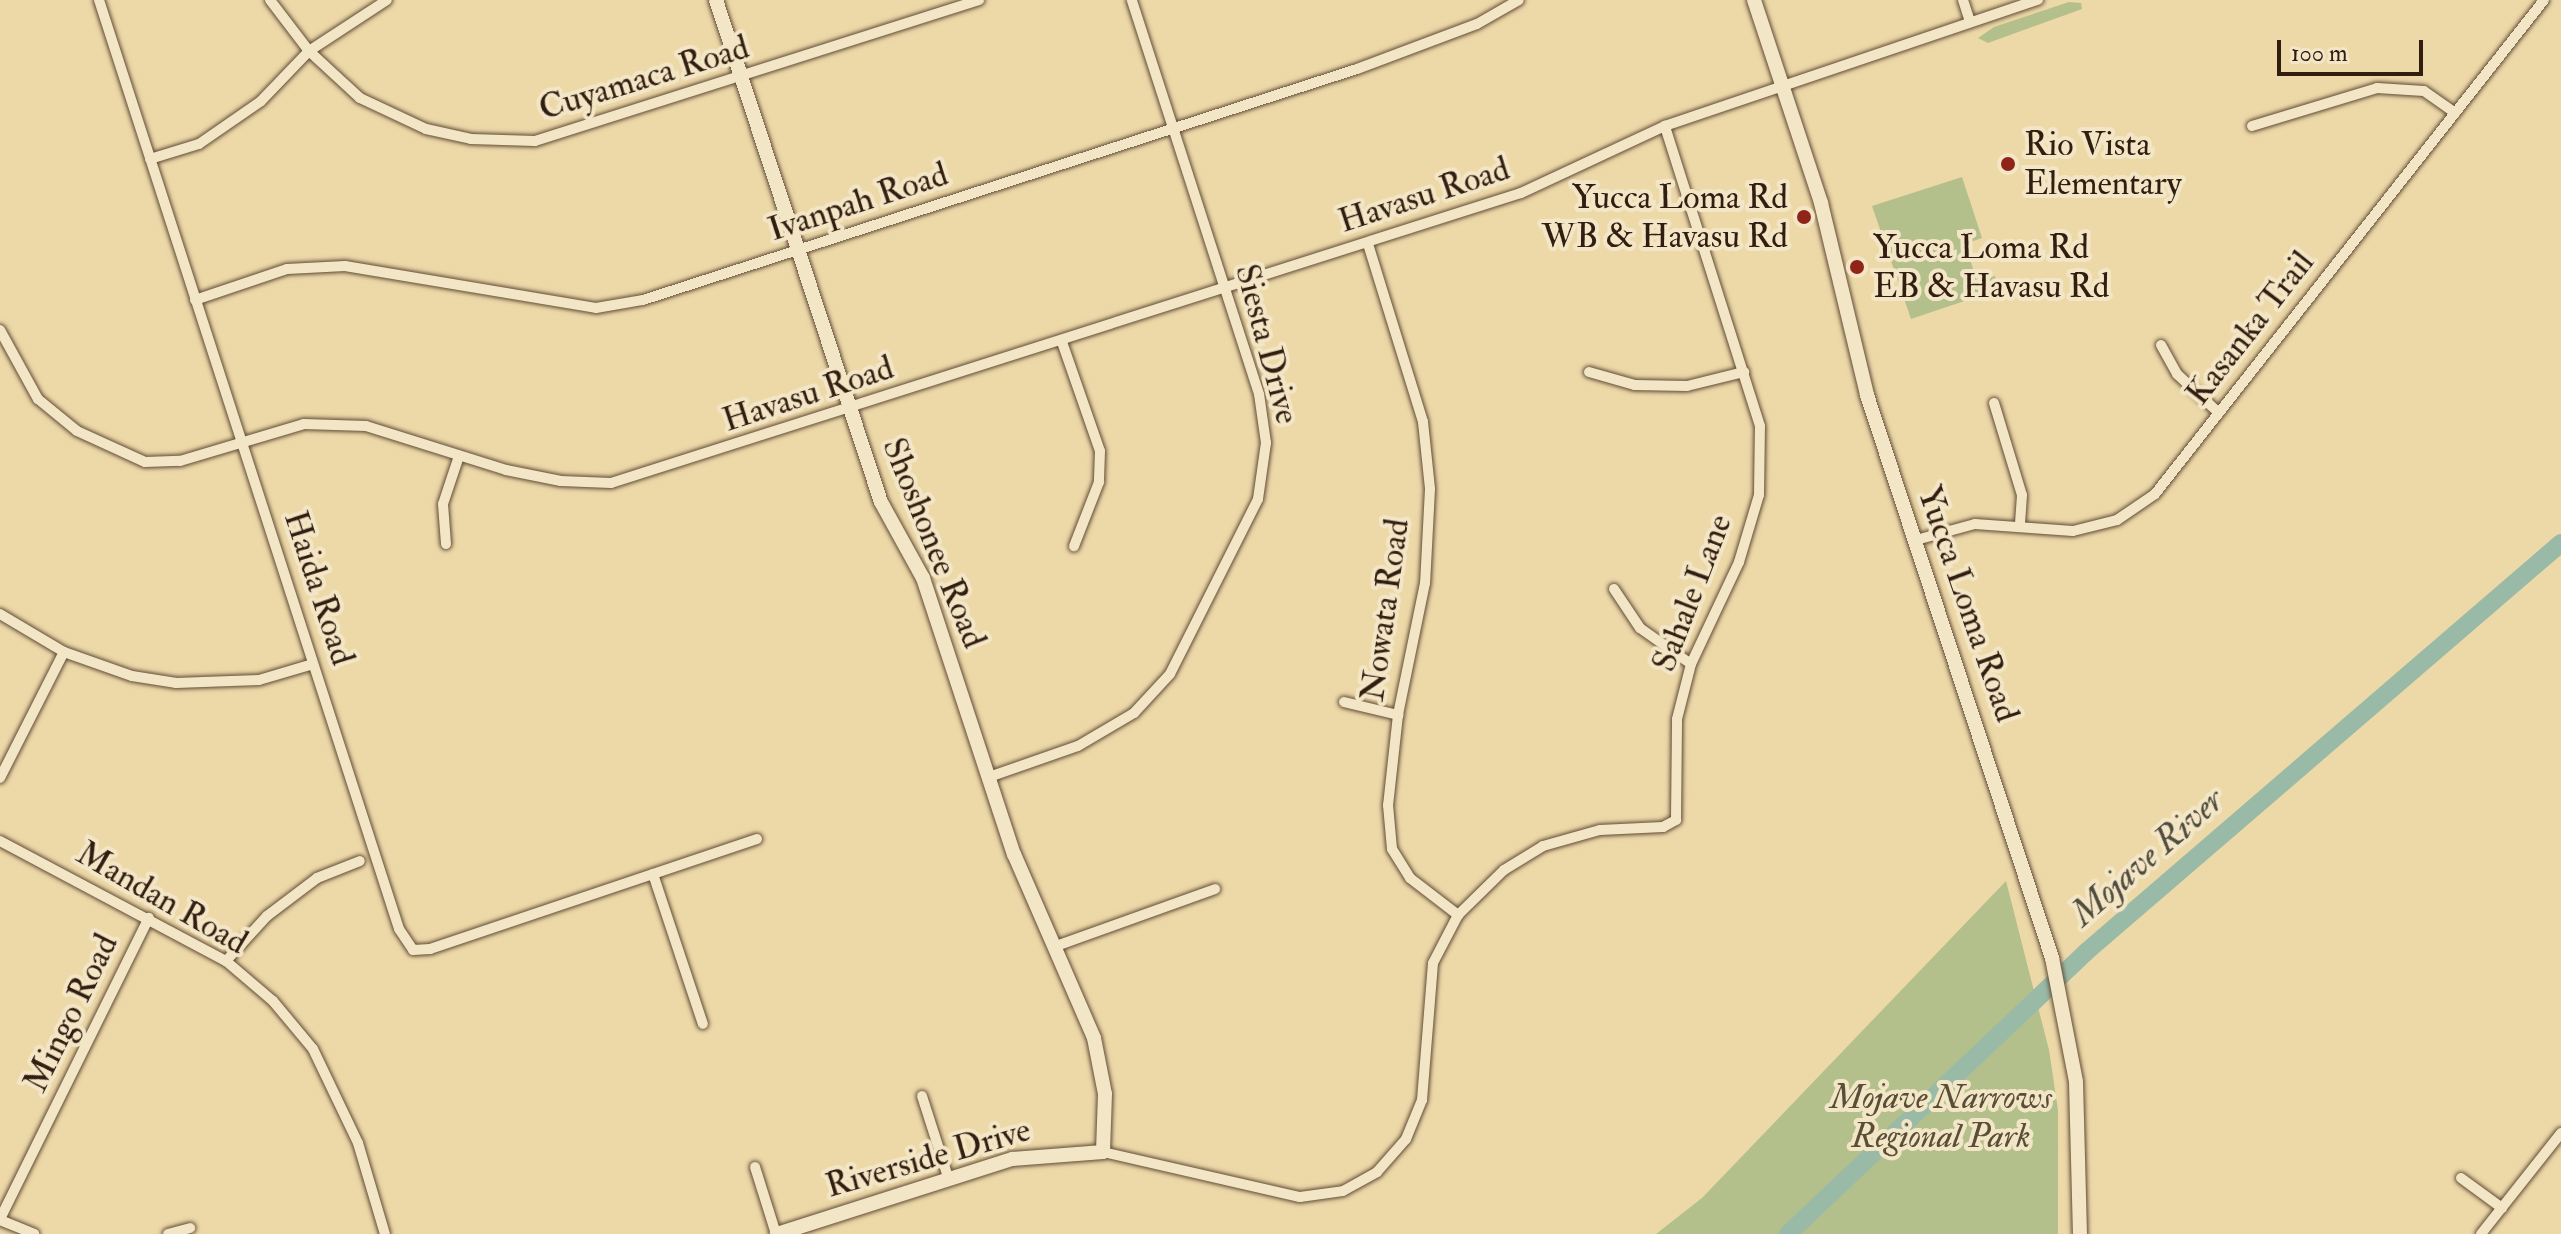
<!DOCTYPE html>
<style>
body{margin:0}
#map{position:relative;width:2561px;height:1234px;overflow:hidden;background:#edd8a8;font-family:"IM FELL Double Pica",serif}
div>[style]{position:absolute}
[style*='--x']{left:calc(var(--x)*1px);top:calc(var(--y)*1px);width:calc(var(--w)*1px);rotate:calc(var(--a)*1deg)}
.green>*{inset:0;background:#b3c08b}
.river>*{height:18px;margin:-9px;padding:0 9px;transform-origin:9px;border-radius:9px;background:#99baa6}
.roads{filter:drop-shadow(0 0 2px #614c37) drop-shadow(0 0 2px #614c37)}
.street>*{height:10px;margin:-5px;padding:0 5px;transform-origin:5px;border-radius:5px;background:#f3e6c6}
.secondary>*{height:14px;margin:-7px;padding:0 7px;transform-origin:7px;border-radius:7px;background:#f3e6c6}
.dots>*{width:22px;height:22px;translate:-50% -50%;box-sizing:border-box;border:4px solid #f3e6c6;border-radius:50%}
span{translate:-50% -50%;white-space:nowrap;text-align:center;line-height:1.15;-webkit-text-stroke:8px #f3e6c6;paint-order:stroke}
.street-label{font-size:34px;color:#321e11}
.poi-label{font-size:34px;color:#321e11}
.left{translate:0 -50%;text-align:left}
.right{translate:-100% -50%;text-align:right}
.park-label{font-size:34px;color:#594f36;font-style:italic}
.water-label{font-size:36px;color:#514d3e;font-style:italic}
.scale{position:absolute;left:2277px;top:40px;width:146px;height:36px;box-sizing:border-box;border:4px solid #321e11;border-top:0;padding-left:10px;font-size:24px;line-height:28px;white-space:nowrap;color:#321e11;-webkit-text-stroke:6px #f3e6c6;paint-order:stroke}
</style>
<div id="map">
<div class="green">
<div style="clip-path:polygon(2069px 2px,2081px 3px,2082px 9px,1988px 43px,1978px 38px,1994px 27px)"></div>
<div style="clip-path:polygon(1962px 177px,1982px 238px,1965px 244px,1977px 281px,1995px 276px,2000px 289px,1911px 319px,1872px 206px)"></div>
<div style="clip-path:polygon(2006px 881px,2049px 1050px,2058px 1110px,2058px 1234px,1656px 1234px,1702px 1198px)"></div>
</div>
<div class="river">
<div style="--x:1788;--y:1234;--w:410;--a:-43.4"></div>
<div style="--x:2086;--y:952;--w:627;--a:-40.73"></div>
</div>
<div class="roads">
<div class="street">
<div style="--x:99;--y:0;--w:976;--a:72.1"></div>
<div style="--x:399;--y:929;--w:25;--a:56"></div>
<div style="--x:413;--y:950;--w:17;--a:-3"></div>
<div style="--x:430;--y:949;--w:345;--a:-18.6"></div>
<div style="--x:270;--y:0;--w:64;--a:52.6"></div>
<div style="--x:309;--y:51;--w:69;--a:42.7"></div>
<div style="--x:360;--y:98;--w:73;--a:25.2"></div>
<div style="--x:426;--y:129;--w:46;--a:12.5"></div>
<div style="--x:471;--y:139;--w:64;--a:1.8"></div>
<div style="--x:535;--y:141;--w:466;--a:-17.6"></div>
<div style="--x:1963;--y:0;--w:23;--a:72"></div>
<div style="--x:2252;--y:126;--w:131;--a:-16.9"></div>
<div style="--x:2377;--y:88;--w:47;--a:3.7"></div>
<div style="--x:2424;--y:91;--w:38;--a:35"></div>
<div style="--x:150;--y:159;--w:51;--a:-17"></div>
<div style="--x:199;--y:144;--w:75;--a:-34.7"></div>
<div style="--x:261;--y:101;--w:69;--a:-46.2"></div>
<div style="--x:309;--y:51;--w:93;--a:-33.2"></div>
<div style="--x:1368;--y:244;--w:186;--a:72.8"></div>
<div style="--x:1423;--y:422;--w:67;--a:84"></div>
<div style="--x:1430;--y:489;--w:94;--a:93"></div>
<div style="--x:1425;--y:583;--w:135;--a:101.6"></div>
<div style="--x:1398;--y:715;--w:91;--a:96.3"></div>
<div style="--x:1388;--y:805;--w:44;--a:84.8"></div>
<div style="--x:1392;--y:849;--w:34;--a:58"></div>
<div style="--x:1410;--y:878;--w:61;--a:37.6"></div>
<div style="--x:195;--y:300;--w:97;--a:-18.6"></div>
<div style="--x:287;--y:269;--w:58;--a:-3"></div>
<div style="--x:345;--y:266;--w:254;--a:9.5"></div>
<div style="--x:596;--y:308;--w:48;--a:-9.7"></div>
<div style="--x:643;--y:300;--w:750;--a:-17.93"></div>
<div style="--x:1357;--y:69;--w:128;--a:-20.6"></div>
<div style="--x:1477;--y:24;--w:48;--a:-29.7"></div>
<div style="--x:0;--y:330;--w:79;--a:61.2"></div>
<div style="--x:38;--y:399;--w:50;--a:39.4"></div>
<div style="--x:77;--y:431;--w:75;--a:24.5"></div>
<div style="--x:145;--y:462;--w:35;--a:-2"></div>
<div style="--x:180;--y:461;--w:129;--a:-16.6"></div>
<div style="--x:304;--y:424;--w:62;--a:1.8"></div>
<div style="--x:366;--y:426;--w:147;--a:17.4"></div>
<div style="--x:506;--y:470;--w:56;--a:11.3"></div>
<div style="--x:561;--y:481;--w:50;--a:2.3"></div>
<div style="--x:611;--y:483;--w:955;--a:-17.68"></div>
<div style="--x:1521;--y:193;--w:159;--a:-25"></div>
<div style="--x:1665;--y:126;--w:394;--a:-18.7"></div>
<div style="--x:1062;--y:342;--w:115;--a:70.8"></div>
<div style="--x:1100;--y:451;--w:31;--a:92"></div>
<div style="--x:1099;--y:482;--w:69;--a:111.3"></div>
<div style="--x:2161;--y:345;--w:33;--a:61"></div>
<div style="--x:2177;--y:374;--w:57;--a:42.9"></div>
<div style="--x:1589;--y:372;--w:48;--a:15.8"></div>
<div style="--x:1635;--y:385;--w:52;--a:1.1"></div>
<div style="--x:1687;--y:386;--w:59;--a:-13.8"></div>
<div style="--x:1994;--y:403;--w:96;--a:73.1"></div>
<div style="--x:2022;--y:495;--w:29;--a:94"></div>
<div style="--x:1916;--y:540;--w:61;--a:-15.2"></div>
<div style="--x:1975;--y:524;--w:98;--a:4.1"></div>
<div style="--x:2073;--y:531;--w:45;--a:-14"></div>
<div style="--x:2117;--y:520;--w:46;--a:-34.4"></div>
<div style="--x:2155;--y:494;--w:629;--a:-51.78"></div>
<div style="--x:446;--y:544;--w:40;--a:-94.3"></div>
<div style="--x:443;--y:504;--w:51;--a:-71.6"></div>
<div style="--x:1614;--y:589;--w:47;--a:56.3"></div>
<div style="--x:1640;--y:628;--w:62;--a:35.2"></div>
<div style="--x:0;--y:614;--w:74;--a:30.7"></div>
<div style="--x:64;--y:652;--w:72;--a:19.4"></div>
<div style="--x:132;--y:676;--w:45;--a:9"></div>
<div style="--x:176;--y:683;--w:83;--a:-2.1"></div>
<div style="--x:259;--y:680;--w:56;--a:-16.5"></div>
<div style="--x:1344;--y:702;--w:56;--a:13.5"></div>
<div style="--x:989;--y:777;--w:94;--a:-19.2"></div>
<div style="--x:1078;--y:746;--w:65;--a:-30.5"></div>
<div style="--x:1134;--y:713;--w:53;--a:-47.3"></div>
<div style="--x:1170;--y:674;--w:196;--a:-63.3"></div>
<div style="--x:1258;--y:499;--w:57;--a:-81.9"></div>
<div style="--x:1266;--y:443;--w:49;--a:-98.1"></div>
<div style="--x:1259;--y:394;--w:414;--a:-107.9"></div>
<div style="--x:0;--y:778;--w:141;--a:-63.1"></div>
<div style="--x:0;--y:841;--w:256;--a:28"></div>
<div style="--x:226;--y:961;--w:62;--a:40.4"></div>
<div style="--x:273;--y:1001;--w:62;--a:50.2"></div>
<div style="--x:313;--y:1049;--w:104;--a:64.4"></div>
<div style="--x:358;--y:1143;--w:95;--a:73.5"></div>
<div style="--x:653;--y:874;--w:158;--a:71.6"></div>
<div style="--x:1056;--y:946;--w:169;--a:-19.7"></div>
<div style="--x:226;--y:961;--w:61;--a:-47.7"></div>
<div style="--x:267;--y:916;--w:63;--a:-37.2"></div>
<div style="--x:317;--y:878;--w:46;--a:-21.6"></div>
<div style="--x:922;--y:1096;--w:85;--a:72.2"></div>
<div style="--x:1103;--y:1152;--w:202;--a:12.9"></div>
<div style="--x:1300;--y:1197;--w:43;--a:-7.9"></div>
<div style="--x:1343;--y:1191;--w:39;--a:-29"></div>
<div style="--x:1377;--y:1172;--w:44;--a:-48.7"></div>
<div style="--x:1406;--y:1139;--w:42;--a:-67.7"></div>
<div style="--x:1422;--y:1100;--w:137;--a:-85.4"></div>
<div style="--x:1433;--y:963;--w:54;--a:-62.5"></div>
<div style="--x:1458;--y:915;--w:64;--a:-44.4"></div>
<div style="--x:1504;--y:870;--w:46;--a:-31.6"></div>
<div style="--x:1543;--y:846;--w:59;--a:-15.7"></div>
<div style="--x:1600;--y:830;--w:63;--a:-2.7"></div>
<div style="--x:1663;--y:827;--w:15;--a:-28"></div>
<div style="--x:1676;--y:820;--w:101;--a:-89.4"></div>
<div style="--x:1677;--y:719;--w:57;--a:-75.7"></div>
<div style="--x:1691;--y:664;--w:113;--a:-64.8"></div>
<div style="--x:1739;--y:562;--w:70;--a:-73.4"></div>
<div style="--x:1759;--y:495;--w:69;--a:-89.2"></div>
<div style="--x:1760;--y:426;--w:315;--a:-107.6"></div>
<div style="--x:755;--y:1167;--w:70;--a:72.6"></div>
<div style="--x:2461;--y:1178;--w:51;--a:36.2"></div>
<div style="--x:0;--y:1219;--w:336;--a:-63.7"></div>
<div style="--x:0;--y:1220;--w:37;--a:22"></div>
<div style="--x:168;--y:1234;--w:23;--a:-15"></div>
<div style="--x:2481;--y:1234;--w:129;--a:-51.6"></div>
</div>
<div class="secondary">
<div style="--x:716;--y:0;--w:528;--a:71.81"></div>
<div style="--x:881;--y:502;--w:87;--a:61.1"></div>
<div style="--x:923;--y:578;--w:291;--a:71.8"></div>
<div style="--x:1014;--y:854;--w:201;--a:66.5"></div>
<div style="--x:1094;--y:1038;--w:57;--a:78.9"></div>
<div style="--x:1105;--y:1094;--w:58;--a:92"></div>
<div style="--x:1103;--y:1152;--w:91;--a:175.6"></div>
<div style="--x:1012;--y:1159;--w:247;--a:162.3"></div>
<div style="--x:1754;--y:0;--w:214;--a:71.7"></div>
<div style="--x:1821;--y:203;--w:197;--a:76.5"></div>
<div style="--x:1867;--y:395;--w:593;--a:71.81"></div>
<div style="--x:2052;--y:958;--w:126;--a:79"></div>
<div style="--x:2076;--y:1082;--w:152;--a:88.5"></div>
</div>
</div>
<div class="dots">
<div style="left:2008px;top:164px;background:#8f2418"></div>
<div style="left:1804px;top:217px;background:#8f2418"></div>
<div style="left:1857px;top:267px;background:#8f2418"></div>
</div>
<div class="street-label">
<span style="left:644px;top:78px;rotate:-17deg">Cuyamaca Road</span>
<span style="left:1424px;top:195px;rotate:-18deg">Havasu Road</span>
<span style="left:858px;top:202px;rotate:-18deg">Ivanpah Road</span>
<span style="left:2250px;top:328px;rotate:-52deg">Kasanka Trail</span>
<span style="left:1267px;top:344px;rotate:75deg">Siesta Drive</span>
<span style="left:808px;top:394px;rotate:-18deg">Havasu Road</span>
<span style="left:934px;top:543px;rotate:68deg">Shoshonee Road</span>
<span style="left:319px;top:588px;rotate:72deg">Haida Road</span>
<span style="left:1692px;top:593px;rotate:-69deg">Sahale Lane</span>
<span style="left:1968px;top:604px;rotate:71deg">Yucca Loma Road</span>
<span style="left:1385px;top:610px;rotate:-82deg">Nowata Road</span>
<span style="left:162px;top:898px;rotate:30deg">Mandan Road</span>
<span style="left:71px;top:1013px;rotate:-64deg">Mingo Road</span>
<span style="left:928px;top:1158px;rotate:-16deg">Riverside Drive</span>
</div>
<div class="poi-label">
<span class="left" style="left:2024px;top:164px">Rio Vista<br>Elementary</span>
<span class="right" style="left:1788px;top:217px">Yucca Loma Rd<br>WB &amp; Havasu Rd</span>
<span class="left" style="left:1873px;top:267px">Yucca Loma Rd<br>EB &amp; Havasu Rd</span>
</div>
<div class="park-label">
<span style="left:1941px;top:1117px">Mojave Narrows<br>Regional Park</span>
</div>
<div class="water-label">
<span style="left:2147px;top:857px;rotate:-41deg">Mojave River</span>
</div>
<div class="scale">100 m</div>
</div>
